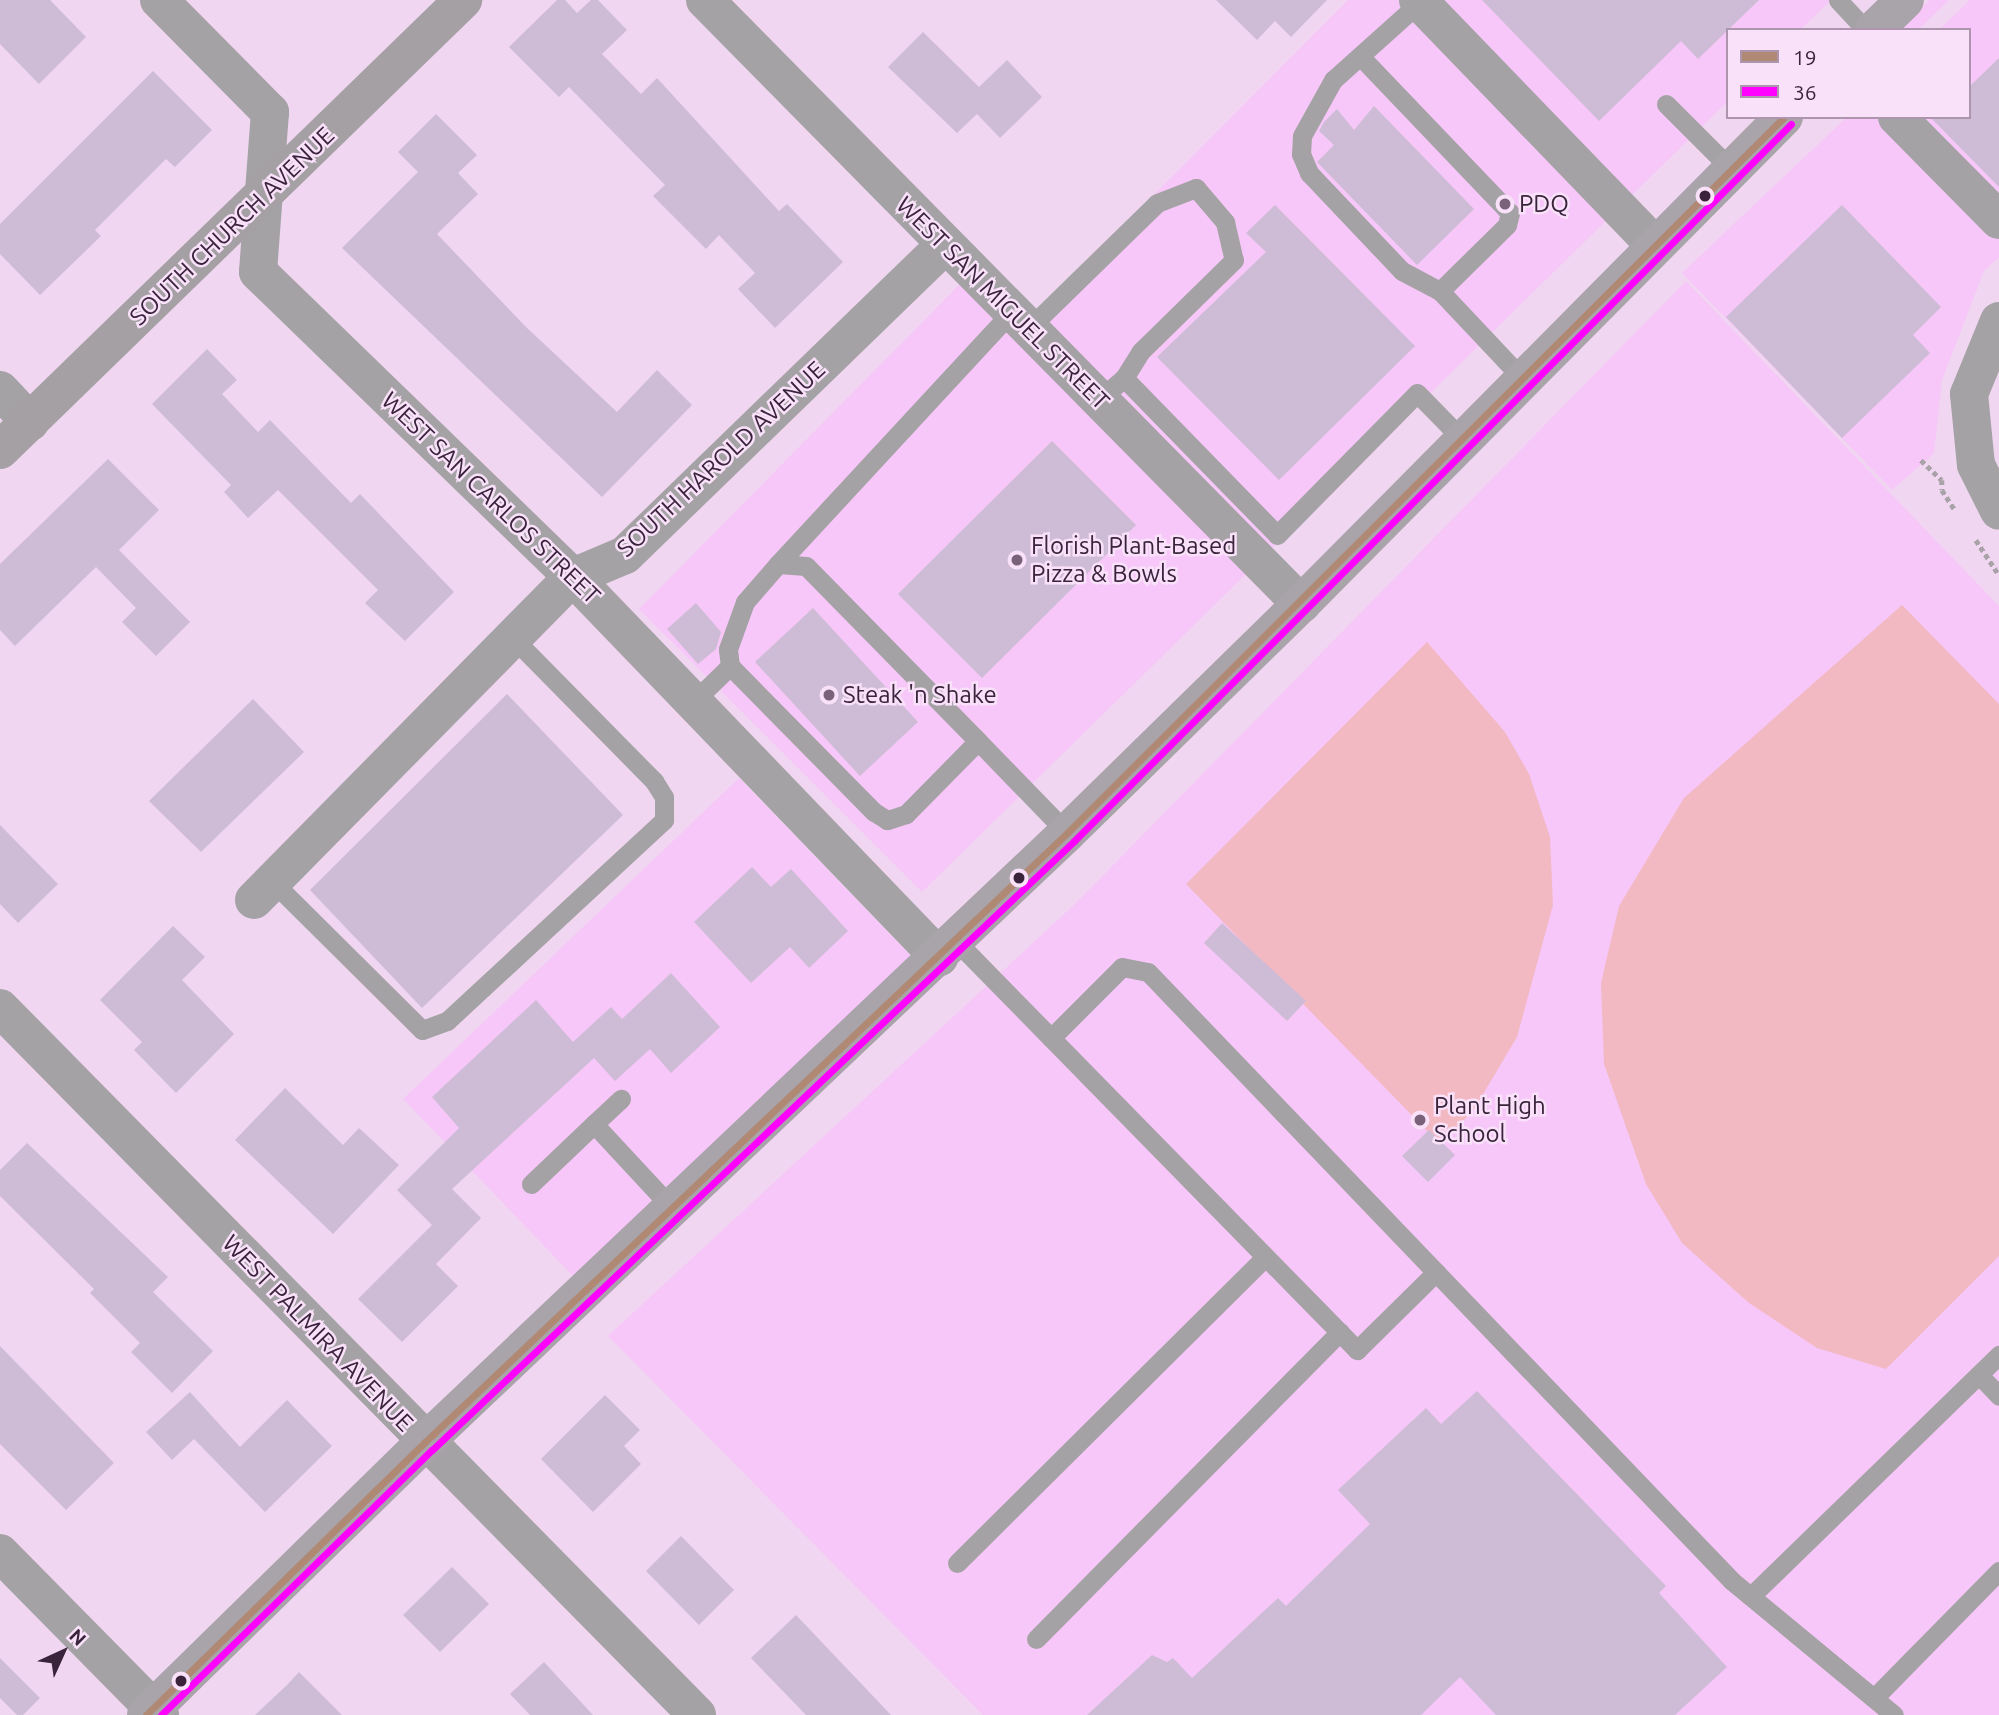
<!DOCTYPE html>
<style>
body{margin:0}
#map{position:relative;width:1999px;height:1715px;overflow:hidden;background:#f0d6f1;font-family:Ubuntu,sans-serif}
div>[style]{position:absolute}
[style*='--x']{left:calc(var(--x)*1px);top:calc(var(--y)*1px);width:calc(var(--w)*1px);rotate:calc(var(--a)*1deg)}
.built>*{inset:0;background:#f6c7f8}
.green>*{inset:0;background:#f3b9c2}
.building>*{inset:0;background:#cebcd6}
.path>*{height:4.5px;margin-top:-2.25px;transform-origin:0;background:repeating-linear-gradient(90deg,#a9a3a9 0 5px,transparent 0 8.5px)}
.lane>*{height:19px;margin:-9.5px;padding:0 9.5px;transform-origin:9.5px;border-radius:9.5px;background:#a4a2a4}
.street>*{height:38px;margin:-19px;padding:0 19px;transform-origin:19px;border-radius:19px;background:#a4a2a4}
.secondary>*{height:38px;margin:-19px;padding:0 19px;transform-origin:19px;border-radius:19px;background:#a4a0a4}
.primary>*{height:38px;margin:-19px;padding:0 19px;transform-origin:19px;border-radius:19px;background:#a9a3aa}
.bus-1>*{height:7px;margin:-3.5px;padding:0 3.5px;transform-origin:3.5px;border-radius:3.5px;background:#b08974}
.bus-2>*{height:7px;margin:-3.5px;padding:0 3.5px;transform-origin:3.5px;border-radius:3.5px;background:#f0f}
.dots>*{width:19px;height:19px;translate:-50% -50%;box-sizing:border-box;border:4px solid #f9e1fa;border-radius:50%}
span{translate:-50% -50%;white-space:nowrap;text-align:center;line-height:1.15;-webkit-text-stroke:5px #f9e1fa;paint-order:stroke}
.poi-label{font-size:24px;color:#3a243c}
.left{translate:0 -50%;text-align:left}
.street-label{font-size:24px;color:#3a243c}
.legend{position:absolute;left:1726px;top:28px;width:245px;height:91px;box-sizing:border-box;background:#f9e1fa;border:2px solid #ad95ae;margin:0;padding:9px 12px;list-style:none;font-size:21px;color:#3a243c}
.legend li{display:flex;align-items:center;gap:14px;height:35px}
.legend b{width:35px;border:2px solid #ad95ae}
.north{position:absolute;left:28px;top:1617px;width:70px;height:70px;-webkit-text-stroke:5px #f9e1fa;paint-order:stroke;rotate:45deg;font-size:19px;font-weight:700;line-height:28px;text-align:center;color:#3a243c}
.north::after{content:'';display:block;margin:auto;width:24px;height:32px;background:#3a243c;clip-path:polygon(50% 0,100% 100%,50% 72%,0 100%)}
</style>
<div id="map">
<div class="built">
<div style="clip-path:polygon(1348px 0,1831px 0,1800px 30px,1728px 30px,1728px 101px,922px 892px,639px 609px,963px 281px,1016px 333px)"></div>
<div style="clip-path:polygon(1930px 0,1949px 0,1918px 30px,1899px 30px)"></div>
<div style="clip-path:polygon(1970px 0,1999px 0,1999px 257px,1984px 271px,1942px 380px,1934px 453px,1892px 490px,1682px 273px,1847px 117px,1969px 117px,1969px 30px,1939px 30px)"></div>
<div style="clip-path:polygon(1686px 281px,1999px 606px,1999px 1715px,983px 1715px,608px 1336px,1075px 904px)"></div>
<div style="clip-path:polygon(739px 778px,913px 958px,575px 1278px,403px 1099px)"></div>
</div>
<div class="green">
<div style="clip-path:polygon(1902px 605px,1999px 704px,1999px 1256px,1886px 1369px,1817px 1348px,1749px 1303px,1682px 1243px,1646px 1184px,1604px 1064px,1601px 983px,1619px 906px,1684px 798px)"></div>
<div style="clip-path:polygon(1427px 642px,1505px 732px,1529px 774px,1550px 837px,1553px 905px,1517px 1037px,1473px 1111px,1440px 1144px,1186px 884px)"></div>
</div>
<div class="building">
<div style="clip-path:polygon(0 0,50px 0,86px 37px,39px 84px,0 44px)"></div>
<div style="clip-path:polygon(557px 0,565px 0,577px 13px,591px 0,598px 0,627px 30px,602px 54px,641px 94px,657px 78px,779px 211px,787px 204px,843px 262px,775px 328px,738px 289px,755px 273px,719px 235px,706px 249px,653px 196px,665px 185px,569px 87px,559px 97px,509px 47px)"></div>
<div style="clip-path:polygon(1216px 0,1327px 0,1291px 37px,1275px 21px,1257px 40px)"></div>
<div style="clip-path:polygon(1482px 0,1759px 0,1698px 59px,1681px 41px,1599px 121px)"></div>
<div style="clip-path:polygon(923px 32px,979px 87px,1007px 60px,1042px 97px,1000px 138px,977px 114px,957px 133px,888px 67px)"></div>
<div style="clip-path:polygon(1999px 58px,1999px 187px,1930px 117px,1969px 117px,1969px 87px)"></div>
<div style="clip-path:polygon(153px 71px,212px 130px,175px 167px,166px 159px,95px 230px,101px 236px,40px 295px,0 254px,0 224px)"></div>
<div style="clip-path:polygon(1374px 106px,1474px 209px,1417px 265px,1317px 162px,1334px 145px,1319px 131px,1324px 122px,1337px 109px,1354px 130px)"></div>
<div style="clip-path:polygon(436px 114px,477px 155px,458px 173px,478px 194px,437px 234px,526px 327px,617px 412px,657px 370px,692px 405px,602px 497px,342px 248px,418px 172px,398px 152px)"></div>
<div style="clip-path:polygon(1275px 205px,1415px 346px,1279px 480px,1157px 357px,1266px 252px,1246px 233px)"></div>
<div style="clip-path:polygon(1842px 205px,1941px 307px,1913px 335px,1930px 353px,1842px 438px,1726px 317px)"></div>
<div style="clip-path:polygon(207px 349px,237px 380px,222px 394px,258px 432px,270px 420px,351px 503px,360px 494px,454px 592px,405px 641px,365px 603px,378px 590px,278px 490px,248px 518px,224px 492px,231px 485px,152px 404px)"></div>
<div style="clip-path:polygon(1052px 441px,1136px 525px,982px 678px,898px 594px)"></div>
<div style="clip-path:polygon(108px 459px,159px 510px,119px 550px,190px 622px,156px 656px,122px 622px,136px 608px,96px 567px,15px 646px,0 630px,0 564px)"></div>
<div style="clip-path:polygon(696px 603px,721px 632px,716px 649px,698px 664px,667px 629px)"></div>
<div style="clip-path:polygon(813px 608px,918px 722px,860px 776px,755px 662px)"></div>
<div style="clip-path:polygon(507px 694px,623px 815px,422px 1008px,310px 890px)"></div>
<div style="clip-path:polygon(253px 699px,304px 752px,201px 852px,149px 801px)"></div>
<div style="clip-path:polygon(0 825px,58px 884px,18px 923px,0 904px)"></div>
<div style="clip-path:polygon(752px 867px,771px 887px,791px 869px,848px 931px,809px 968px,790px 947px,751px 983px,694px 922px)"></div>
<div style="clip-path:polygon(1222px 923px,1306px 1001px,1287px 1021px,1204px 943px)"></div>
<div style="clip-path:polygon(173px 926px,205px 957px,182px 980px,234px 1034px,176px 1093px,134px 1050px,142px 1042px,100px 1000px)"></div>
<div style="clip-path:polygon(671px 973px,720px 1027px,671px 1073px,650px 1049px,615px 1081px,594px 1058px,452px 1189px,481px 1218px,436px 1264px,458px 1286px,402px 1342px,358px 1299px,432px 1225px,397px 1190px,459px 1128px,432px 1097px,536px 1000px,573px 1042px,611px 1007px,622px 1019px)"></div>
<div style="clip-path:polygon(285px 1088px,343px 1145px,359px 1128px,399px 1165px,333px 1234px,235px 1140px)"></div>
<div style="clip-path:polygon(1429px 1130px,1455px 1155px,1428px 1182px,1402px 1156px)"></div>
<div style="clip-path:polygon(27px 1143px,168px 1277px,153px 1292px,213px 1351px,172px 1393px,131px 1352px,140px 1343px,90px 1293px,94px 1289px,0 1196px,0 1170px)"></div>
<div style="clip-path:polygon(0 1346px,114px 1463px,66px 1510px,0 1444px)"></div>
<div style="clip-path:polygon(1477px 1391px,1666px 1586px,1659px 1593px,1727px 1667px,1675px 1715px,1496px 1715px,1460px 1677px,1421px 1715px,1087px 1715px,1152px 1655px,1167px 1662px,1173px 1658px,1192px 1678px,1278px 1598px,1286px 1606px,1370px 1524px,1338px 1490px,1426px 1408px,1441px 1424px)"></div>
<div style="clip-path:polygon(190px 1392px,240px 1447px,287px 1400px,332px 1446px,265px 1512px,194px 1439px,172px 1460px,146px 1432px)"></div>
<div style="clip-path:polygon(605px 1395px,640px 1430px,624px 1446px,641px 1464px,593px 1512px,541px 1459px)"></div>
<div style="clip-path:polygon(681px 1536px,734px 1590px,699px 1625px,646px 1571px)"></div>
<div style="clip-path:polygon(452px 1567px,489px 1604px,440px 1652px,403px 1615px)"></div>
<div style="clip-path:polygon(796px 1615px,891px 1715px,806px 1715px,751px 1658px)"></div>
<div style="clip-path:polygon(0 1658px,40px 1698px,23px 1715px,17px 1715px,0 1698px)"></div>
<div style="clip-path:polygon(544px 1662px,593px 1715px,530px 1715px,510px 1694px)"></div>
<div style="clip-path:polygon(299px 1672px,342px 1715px,255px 1715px,287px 1685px)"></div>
</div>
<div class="path">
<div style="--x:1921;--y:460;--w:29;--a:44"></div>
<div style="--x:1942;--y:480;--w:10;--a:90"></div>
<div style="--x:1942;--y:490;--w:24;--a:57"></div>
<div style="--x:1976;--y:540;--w:42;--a:56.7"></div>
</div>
<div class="lane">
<div style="--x:1838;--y:0;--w:41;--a:47"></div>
<div style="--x:1420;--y:2;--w:117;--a:138.1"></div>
<div style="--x:1333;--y:80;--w:64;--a:119"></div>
<div style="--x:1302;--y:136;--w:18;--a:93"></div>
<div style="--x:1301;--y:154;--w:21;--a:67"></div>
<div style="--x:1309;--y:173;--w:135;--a:46.5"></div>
<div style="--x:1402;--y:271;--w:43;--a:27.8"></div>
<div style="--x:1440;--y:291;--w:121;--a:46.7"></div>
<div style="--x:1360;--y:56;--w:217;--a:46.3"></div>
<div style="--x:1510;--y:213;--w:12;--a:104"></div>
<div style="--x:1507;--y:225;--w:94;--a:135.4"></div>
<div style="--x:1666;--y:104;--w:92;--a:45"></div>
<div style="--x:1028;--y:329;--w:180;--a:-44.3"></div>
<div style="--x:1157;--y:203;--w:42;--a:-21"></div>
<div style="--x:1196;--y:188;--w:45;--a:49.5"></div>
<div style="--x:1225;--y:222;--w:39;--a:77"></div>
<div style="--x:1234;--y:260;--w:130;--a:135.6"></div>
<div style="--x:1141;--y:351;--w:32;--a:122"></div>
<div style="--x:1124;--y:378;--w:33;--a:139"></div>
<div style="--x:1124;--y:378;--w:219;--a:45.7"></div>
<div style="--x:1277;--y:535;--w:199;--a:-45.4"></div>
<div style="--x:1417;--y:393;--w:66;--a:45.6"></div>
<div style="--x:778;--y:564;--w:343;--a:-47.2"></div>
<div style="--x:693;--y:702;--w:52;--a:-44.2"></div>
<div style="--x:978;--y:741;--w:103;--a:134.6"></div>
<div style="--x:906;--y:814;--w:20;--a:162"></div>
<div style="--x:887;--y:820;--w:15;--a:-148"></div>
<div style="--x:874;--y:812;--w:205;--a:-134.6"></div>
<div style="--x:730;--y:666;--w:17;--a:-97"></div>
<div style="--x:728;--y:649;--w:50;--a:-70.1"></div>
<div style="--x:745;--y:602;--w:50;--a:-49"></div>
<div style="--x:778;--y:564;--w:28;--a:4"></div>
<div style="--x:806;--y:566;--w:245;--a:45.5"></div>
<div style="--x:978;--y:741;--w:128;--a:45.9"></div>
<div style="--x:273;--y:882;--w:210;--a:44.8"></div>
<div style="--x:422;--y:1030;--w:27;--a:-20"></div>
<div style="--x:447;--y:1021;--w:296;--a:-42.8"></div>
<div style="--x:664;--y:820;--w:23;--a:-90"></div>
<div style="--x:664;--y:797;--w:19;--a:-122"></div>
<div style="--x:654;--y:781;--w:201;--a:-134.6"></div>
<div style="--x:956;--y:941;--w:573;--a:45.57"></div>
<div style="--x:1357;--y:1350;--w:111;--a:-44.6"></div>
<div style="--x:1051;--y:1038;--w:100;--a:-45"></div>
<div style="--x:1122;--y:967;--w:26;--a:11"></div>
<div style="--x:1148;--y:972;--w:844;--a:46.2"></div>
<div style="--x:1732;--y:1581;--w:210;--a:39.6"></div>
<div style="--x:594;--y:1124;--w:37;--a:-43"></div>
<div style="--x:531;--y:1184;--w:87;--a:-43.6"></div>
<div style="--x:594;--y:1124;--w:116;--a:47.1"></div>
<div style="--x:1979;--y:1375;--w:29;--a:46"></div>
<div style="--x:957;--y:1563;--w:434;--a:-44.8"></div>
<div style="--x:1751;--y:1596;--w:346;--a:-44.2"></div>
<div style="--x:1036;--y:1639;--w:432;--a:-45.3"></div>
<div style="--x:1874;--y:1698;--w:178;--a:-45.5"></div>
</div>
<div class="street">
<div style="--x:159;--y:0;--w:158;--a:45.3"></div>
<div style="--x:270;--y:112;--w:160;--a:94.3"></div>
<div style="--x:258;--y:272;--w:438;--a:44.1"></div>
<div style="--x:573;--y:577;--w:528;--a:46.08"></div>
<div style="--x:705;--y:0;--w:849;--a:45.38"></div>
<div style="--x:1418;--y:0;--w:341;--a:46"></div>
<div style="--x:1897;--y:117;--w:145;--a:45.3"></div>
<div style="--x:1999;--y:321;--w:79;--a:112.3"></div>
<div style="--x:1969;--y:394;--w:71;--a:84.4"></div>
<div style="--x:1976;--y:465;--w:51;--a:63.4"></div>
<div style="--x:0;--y:390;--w:44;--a:46.8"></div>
<div style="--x:254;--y:900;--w:454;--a:-45.4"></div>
<div style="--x:573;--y:577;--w:56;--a:-22.9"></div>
<div style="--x:625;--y:555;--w:446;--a:-44.1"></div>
<div style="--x:0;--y:1008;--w:993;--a:45.41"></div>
<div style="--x:0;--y:1553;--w:228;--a:45.4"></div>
</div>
<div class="secondary">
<div style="--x:0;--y:450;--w:646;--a:-44.18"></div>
</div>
<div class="primary">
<div style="--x:1874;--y:30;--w:43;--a:-44.1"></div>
<div style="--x:146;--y:1715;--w:390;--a:-44.4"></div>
<div style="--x:425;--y:1442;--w:885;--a:-43.49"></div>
<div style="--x:1067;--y:833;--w:327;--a:-44.4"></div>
<div style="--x:1301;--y:604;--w:686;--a:-45.24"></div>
</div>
<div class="bus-1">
<div style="--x:146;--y:1715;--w:390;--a:-44.4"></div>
<div style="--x:425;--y:1442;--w:885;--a:-43.49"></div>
<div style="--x:1067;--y:833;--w:1013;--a:-44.96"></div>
</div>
<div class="bus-2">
<div style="--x:161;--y:1715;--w:379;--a:-44.4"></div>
<div style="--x:432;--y:1450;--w:885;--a:-43.49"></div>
<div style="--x:1074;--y:841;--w:1014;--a:-45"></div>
</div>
<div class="dots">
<div style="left:1705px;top:196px;background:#3a243c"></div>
<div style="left:1505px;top:204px;background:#7a627b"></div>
<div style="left:1017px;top:560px;background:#7a627b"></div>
<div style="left:829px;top:695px;background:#7a627b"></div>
<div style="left:1019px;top:878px;background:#3a243c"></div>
<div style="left:1420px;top:1120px;background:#7a627b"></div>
<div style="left:181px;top:1681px;background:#3a243c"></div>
</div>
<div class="poi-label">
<span class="left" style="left:1519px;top:204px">PDQ</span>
<span class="left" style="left:1031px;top:560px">Florish Plant-Based<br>Pizza &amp; Bowls</span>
<span class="left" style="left:843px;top:695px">Steak 'n Shake</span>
<span class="left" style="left:1434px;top:1120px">Plant High<br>School</span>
</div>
<div class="street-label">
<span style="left:232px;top:226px;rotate:-44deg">SOUTH CHURCH AVENUE</span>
<span style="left:1003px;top:303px;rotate:45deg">WEST SAN MIGUEL STREET</span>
<span style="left:721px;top:459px;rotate:-43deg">SOUTH HAROLD AVENUE</span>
<span style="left:491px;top:498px;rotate:44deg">WEST SAN CARLOS STREET</span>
<span style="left:318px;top:1333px;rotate:46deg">WEST PALMIRA AVENUE</span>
</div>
<ul class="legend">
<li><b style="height:9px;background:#b08974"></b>19</li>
<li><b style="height:9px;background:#f0f"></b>36</li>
</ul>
<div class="north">N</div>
</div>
